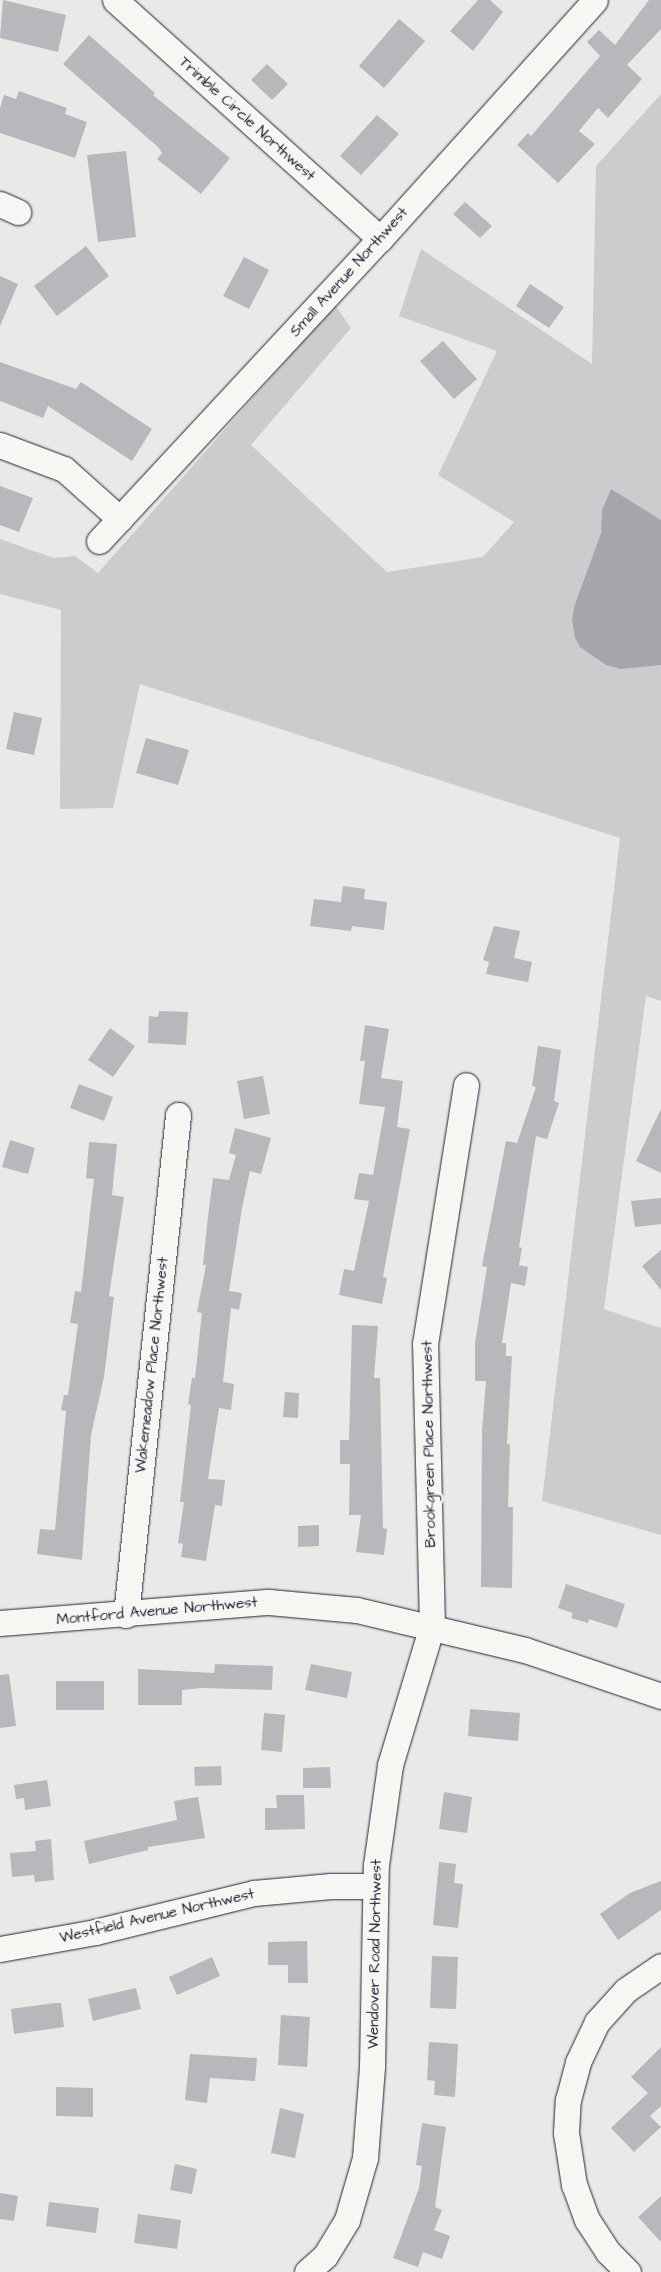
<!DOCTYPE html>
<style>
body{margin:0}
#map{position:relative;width:661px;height:2272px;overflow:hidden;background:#e9e9e7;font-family:"Architects Daughter",sans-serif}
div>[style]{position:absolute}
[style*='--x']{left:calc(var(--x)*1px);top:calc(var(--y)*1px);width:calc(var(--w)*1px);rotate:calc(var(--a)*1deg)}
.green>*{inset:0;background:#ccccce}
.water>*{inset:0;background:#a5a5ac}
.building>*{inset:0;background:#b8b8bc}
.roads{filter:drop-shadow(0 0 1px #22223b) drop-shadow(0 0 1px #22223b)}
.minor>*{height:25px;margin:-12.5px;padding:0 12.5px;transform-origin:12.5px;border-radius:12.5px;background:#f6f6f2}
span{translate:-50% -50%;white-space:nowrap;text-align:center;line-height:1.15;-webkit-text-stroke:5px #f6f6f2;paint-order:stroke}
.street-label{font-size:15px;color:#22223b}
</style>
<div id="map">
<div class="green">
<div style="clip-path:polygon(661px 94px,661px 524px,606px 500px,601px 533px,575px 604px,661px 665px,661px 1001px,646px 996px,604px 1309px,661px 1328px,661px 1535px,542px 1501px,620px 838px,140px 684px,113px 808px,60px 809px,61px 610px,0 594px,0 539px,54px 558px,75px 556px,98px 573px,335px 305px,351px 328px,251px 445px,387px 572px,483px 557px,514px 522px,438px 475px,497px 351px,399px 316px,421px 249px,592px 364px,596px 166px)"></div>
</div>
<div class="water">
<div style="clip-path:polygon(611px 489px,661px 520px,661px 665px,621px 669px,606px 665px,580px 647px,575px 638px,572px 619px,575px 604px,601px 533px,602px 510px)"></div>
</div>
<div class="building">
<div style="clip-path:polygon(3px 0,66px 15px,58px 52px,0 38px)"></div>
<div style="clip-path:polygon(478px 0,490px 0,503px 12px,473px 51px,450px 31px)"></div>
<div style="clip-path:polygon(649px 0,661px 0,661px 29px,627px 65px,642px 79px,608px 118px,598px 108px,579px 131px,595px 144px,558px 183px,517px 145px,528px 133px,531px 136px,600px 56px,587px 42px,599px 30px,615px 45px)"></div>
<div style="clip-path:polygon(399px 19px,425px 41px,384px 88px,359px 66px)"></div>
<div style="clip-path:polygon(89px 35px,155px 93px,153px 95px,230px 158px,201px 194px,157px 159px,162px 153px,158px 147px,63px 64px)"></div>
<div style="clip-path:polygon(267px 64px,288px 84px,272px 100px,251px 80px)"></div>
<div style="clip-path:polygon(19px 91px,67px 108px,65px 114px,87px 122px,75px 158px,0 133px,0 108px,4px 95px,16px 99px)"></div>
<div style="clip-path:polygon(377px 115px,399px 134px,361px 175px,340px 156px)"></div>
<div style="clip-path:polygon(126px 151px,136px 237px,98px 242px,87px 155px)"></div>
<div style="clip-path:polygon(465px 202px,492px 226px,480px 238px,453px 214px)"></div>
<div style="clip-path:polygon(86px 246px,109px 276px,57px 316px,34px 286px)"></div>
<div style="clip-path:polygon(244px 257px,269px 270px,249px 309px,223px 296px)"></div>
<div style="clip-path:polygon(0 276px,18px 284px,0 326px)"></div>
<div style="clip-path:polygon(530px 284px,564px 307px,549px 328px,516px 306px)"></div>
<div style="clip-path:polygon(443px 341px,477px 379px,454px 399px,420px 361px)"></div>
<div style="clip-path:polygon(0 362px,76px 389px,81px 382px,152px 429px,132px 461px,48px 406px,43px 418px,0 401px)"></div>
<div style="clip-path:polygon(0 486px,33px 498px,19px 532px,0 525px)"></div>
<div style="clip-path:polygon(14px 712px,42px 718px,34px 755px,6px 749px)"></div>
<div style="clip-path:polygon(146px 738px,189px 750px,178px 785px,136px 773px)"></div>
<div style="clip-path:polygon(343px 886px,365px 889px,364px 899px,387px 902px,384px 930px,352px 926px,351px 931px,310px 926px,314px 899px,341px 902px)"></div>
<div style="clip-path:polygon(494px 926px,520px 931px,514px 958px,532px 962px,528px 982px,486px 974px,489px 962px,483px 960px)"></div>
<div style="clip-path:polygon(159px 1011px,188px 1012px,186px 1045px,148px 1043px,149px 1016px,158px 1017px)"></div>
<div style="clip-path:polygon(365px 1025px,389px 1029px,381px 1078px,403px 1081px,397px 1127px,410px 1129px,383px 1277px,387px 1278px,382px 1304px,339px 1295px,344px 1269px,354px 1271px,369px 1201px,354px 1199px,359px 1173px,373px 1175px,385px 1107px,359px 1104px,365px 1061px,360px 1061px)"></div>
<div style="clip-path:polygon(110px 1028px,135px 1046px,113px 1077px,88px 1060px)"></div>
<div style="clip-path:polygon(538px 1046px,561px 1050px,554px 1101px,559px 1103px,547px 1139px,536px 1136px,519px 1247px,522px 1248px,519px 1265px,528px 1267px,525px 1286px,511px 1283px,502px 1343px,506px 1343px,506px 1356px,512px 1356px,507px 1444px,510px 1444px,508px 1507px,513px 1507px,512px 1588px,481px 1587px,482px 1431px,486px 1381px,475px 1381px,475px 1343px,487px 1267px,482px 1266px,506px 1141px,517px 1143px,536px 1087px,532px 1086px)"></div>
<div style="clip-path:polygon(263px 1076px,270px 1114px,244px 1119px,237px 1081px)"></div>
<div style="clip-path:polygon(79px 1084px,113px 1097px,104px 1121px,70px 1108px)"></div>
<div style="clip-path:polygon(661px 1109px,661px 1173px,636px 1161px)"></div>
<div style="clip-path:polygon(235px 1128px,271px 1138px,261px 1174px,250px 1171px,242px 1208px,229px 1291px,242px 1293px,239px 1310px,231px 1308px,223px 1382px,234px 1384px,231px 1410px,219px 1408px,208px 1479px,225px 1480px,222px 1506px,215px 1505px,206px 1561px,181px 1557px,183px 1544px,178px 1543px,184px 1502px,180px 1502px,191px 1405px,188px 1404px,192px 1378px,195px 1378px,202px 1313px,197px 1312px,206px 1265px,203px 1265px,208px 1216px,213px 1178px,229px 1180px,236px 1155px,229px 1153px)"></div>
<div style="clip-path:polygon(10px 1140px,35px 1148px,28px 1174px,2px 1167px)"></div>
<div style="clip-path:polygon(89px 1142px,117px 1144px,112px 1195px,124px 1197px,109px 1296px,114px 1297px,104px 1377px,91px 1435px,82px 1560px,37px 1554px,40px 1529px,55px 1530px,66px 1411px,61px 1410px,64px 1395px,68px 1395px,78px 1324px,70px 1323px,75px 1291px,81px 1292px,94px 1179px,86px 1178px)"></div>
<div style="clip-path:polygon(661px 1198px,661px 1224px,635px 1227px,631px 1201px)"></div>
<div style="clip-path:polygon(661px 1250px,661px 1290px,642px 1266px)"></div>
<div style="clip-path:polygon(352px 1325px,378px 1326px,374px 1378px,380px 1378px,383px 1528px,387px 1529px,384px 1555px,356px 1552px,361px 1515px,349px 1515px,350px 1464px,340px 1464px,340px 1440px,349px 1440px)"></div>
<div style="clip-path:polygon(285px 1392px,299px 1393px,298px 1418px,283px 1417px)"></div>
<div style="clip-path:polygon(319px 1525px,319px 1546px,298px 1547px,298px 1526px)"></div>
<div style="clip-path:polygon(566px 1584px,625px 1604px,617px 1628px,589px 1619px,588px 1623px,571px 1618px,573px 1613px,558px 1608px)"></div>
<div style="clip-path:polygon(215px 1664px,273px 1666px,272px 1690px,202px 1688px,182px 1690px,182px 1705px,138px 1705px,138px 1669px,214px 1673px)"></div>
<div style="clip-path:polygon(311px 1664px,352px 1672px,347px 1698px,305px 1690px)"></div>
<div style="clip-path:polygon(9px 1674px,16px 1726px,0 1728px,0 1675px)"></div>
<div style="clip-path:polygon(56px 1681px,104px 1681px,104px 1710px,56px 1710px)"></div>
<div style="clip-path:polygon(470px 1709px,520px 1713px,518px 1741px,468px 1736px)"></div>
<div style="clip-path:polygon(264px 1713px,285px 1715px,282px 1752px,261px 1750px)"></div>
<div style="clip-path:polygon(221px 1766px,222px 1785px,195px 1786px,194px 1767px)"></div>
<div style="clip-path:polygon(330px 1767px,331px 1788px,303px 1788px,303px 1768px)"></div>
<div style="clip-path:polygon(47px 1780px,51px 1806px,25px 1810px,24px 1798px,16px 1799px,14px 1785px)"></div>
<div style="clip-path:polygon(444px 1792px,472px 1797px,467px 1833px,439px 1829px)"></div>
<div style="clip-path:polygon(276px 1795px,304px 1795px,305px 1829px,265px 1830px,265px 1808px,277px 1808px)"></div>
<div style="clip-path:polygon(198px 1797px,205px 1838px,148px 1847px,148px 1850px,89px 1864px,84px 1841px,177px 1820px,174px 1801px)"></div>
<div style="clip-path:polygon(51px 1839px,54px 1880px,35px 1882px,34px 1875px,12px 1877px,10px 1853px,36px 1851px,35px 1841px)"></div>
<div style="clip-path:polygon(439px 1862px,456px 1864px,454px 1883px,463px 1884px,458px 1928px,433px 1925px)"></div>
<div style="clip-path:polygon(661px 1881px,661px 1910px,618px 1940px,600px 1914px,630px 1893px)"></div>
<div style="clip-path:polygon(307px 1941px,308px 1983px,288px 1983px,288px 1965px,268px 1965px,268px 1942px)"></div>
<div style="clip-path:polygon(432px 1956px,458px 1957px,456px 2009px,430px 2008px)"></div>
<div style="clip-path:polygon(212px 1957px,220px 1976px,177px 1995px,169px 1977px)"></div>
<div style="clip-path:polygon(136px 1988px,141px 2009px,93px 2021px,88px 1999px)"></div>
<div style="clip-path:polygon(55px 2003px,61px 2003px,64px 2027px,14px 2034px,11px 2009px)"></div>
<div style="clip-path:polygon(281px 2015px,310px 2017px,307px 2067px,278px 2065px)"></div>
<div style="clip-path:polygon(429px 2042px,458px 2044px,455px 2097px,434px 2095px,435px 2081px,427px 2080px)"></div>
<div style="clip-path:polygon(661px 2047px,661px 2106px,650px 2116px,661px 2127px,634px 2152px,611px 2128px,648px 2093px,631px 2077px)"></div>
<div style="clip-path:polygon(190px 2054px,257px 2058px,255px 2081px,210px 2078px,207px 2103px,185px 2100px)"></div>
<div style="clip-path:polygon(56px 2087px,93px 2088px,93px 2117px,56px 2116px)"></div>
<div style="clip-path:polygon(280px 2108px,304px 2114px,295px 2158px,271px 2153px)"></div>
<div style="clip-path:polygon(422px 2123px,446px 2127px,435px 2207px,442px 2210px,434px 2230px,450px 2236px,442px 2259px,423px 2252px,418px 2267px,393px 2258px,419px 2188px,422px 2166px,416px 2165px)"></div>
<div style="clip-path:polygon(175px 2164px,197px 2169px,192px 2194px,170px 2190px)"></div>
<div style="clip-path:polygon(0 2193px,18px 2196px,14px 2221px,0 2219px)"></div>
<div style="clip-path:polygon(661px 2196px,661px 2242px,638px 2217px)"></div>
<div style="clip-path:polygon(49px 2202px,99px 2208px,96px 2233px,46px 2226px)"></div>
<div style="clip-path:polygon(138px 2214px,181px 2220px,177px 2249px,134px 2243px)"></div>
</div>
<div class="roads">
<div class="minor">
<div style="--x:115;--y:0;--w:357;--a:42"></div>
<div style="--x:0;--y:204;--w:20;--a:24"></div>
<div style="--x:0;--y:445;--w:68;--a:20.6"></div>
<div style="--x:64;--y:469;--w:75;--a:41.8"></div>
<div style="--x:99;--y:541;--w:413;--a:-47.1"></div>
<div style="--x:380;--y:239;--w:321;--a:-48"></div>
<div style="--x:126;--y:1615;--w:503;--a:-84.06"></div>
<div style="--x:0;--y:1623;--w:270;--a:-4.5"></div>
<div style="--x:269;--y:1602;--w:88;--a:5.2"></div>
<div style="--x:357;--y:1610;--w:173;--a:13.4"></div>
<div style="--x:525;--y:1650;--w:144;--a:18.7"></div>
<div style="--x:0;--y:1949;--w:97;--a:-10.1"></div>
<div style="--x:95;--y:1932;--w:164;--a:-13.8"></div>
<div style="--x:254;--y:1893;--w:77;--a:-5.2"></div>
<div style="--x:331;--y:1886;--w:44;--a:0"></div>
<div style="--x:307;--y:2272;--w:24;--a:-42"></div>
<div style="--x:325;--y:2256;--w:42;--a:-58.6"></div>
<div style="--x:347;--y:2220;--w:65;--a:-73.8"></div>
<div style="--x:365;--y:2158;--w:92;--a:-85.6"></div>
<div style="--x:372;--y:2066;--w:201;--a:-88.9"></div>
<div style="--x:376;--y:1865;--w:101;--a:-82"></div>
<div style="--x:390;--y:1765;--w:145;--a:-73.2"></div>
<div style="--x:432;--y:1626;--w:282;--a:-91.4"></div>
<div style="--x:425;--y:1344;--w:262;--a:-81"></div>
<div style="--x:628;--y:2272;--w:28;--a:-135"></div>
<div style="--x:608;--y:2252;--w:38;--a:-123"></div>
<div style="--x:587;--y:2220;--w:37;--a:-110"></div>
<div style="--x:574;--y:2185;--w:53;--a:-98.7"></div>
<div style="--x:566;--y:2133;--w:33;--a:-87"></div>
<div style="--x:568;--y:2100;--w:39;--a:-75"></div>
<div style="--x:578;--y:2062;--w:44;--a:-64.6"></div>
<div style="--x:597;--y:2022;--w:43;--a:-47.8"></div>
<div style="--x:626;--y:1990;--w:42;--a:-34.4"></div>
</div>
</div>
<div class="street-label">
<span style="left:247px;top:119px;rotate:42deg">Trimble Circle Northwest</span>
<span style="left:349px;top:272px;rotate:-48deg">Small Avenue Northwest</span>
<span style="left:152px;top:1365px;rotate:-84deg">Wakemeadow Place Northwest</span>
<span style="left:429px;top:1444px;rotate:-91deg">Brookgreen Place Northwest</span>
<span style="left:157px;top:1611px;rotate:-5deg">Montford Avenue Northwest</span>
<span style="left:157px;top:1916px;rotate:-13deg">Westfield Avenue Northwest</span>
<span style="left:375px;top:1954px;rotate:-89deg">Wendover Road Northwest</span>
</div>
</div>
